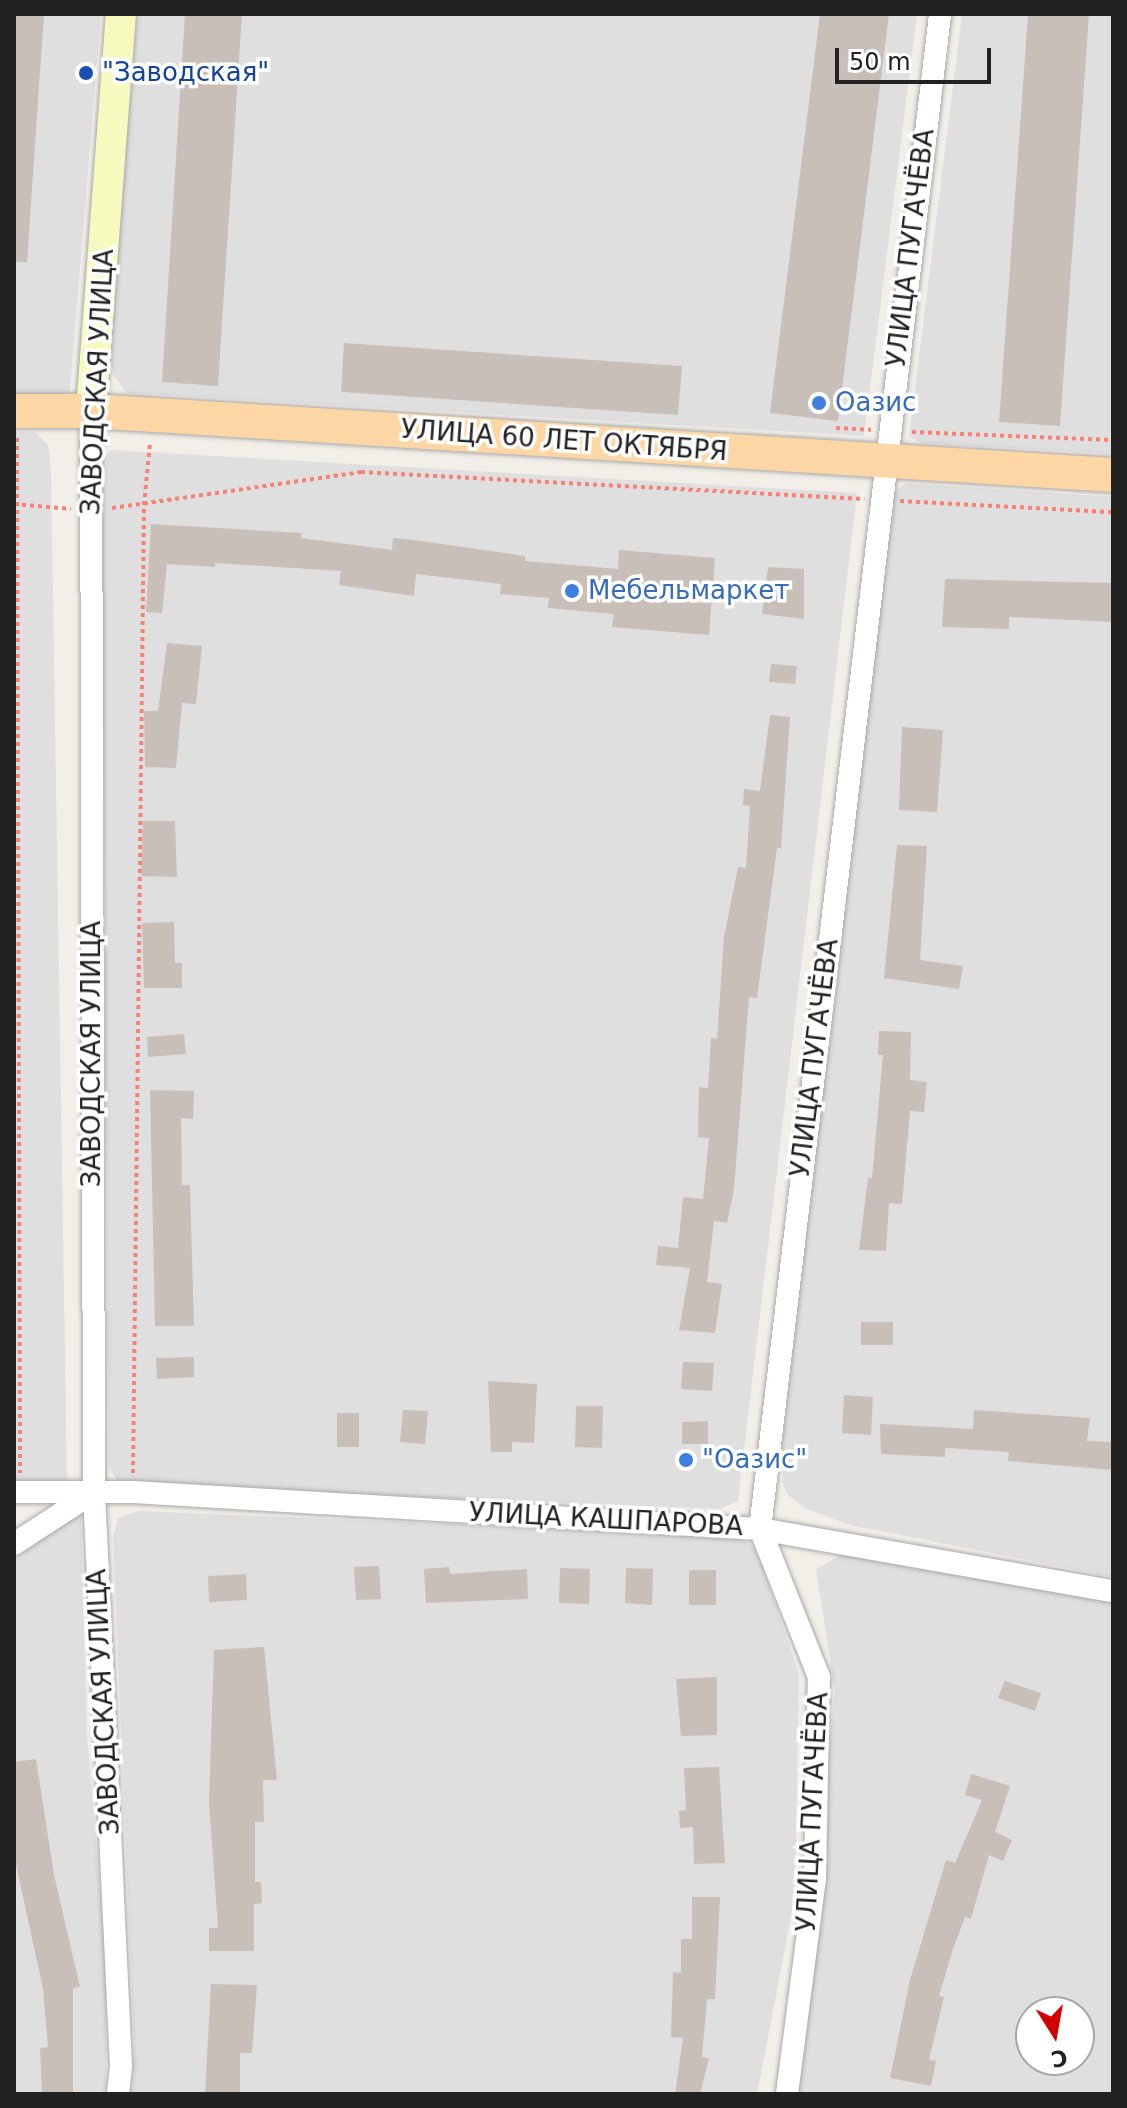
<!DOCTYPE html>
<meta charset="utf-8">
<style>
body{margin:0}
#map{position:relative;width:1127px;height:2108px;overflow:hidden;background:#f2efe9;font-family:"DejaVu Sans",sans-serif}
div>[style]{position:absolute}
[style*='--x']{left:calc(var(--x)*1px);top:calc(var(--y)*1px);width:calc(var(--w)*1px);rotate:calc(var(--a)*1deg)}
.residential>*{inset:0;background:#e0dfdf}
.building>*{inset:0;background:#c7bfb8}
.path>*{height:4px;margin-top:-2px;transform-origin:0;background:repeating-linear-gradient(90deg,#fa8072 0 4px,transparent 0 8px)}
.roads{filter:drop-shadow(0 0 2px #a9a9a9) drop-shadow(0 0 2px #a9a9a9)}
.street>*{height:22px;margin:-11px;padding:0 11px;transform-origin:11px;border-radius:11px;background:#fff}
.secondary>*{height:30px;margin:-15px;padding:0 15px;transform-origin:15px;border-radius:15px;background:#f7fabf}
.primary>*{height:34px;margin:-17px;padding:0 17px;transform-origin:17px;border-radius:17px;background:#fcd6a4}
.dots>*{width:22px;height:22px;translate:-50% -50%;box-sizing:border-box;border:4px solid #fff;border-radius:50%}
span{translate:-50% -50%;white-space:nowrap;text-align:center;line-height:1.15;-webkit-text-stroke:7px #fff;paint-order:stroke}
.transit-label{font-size:26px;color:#164399}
.left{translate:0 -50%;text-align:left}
.street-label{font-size:26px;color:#222}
.shop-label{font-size:26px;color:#366cbe}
.frame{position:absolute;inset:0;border:16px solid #222;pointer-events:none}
.north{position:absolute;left:1015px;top:1996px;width:80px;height:80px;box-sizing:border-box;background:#fff;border:2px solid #a7a7a7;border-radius:50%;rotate:169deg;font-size:22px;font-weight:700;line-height:32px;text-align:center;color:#222}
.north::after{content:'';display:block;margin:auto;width:28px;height:36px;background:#d40000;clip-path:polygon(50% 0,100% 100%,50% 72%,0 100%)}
.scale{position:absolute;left:835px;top:48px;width:156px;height:36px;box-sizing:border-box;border:4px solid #222;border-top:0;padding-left:10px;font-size:24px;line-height:28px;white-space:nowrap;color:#222;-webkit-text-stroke:6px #fff;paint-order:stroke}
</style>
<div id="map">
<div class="residential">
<div style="clip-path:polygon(14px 14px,101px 14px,70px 390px,59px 398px,14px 397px)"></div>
<div style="clip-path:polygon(138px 14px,917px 14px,864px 436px,127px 393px,114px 376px,107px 351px)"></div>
<div style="clip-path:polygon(962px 14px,1113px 14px,1113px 454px,921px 443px,909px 436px)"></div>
<div style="clip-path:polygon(14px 432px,36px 433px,48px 445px,51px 469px,67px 1483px,14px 1481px)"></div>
<div style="clip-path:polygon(111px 450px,857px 493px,738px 1501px,721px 1509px,120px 1485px,109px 1467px,101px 462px)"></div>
<div style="clip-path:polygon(905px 483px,1113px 497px,1113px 1577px,850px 1525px,804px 1508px,787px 1494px,783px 1482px,781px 1454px,892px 495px)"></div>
<div style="clip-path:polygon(81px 1511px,87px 1734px,106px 1967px,106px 2094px,14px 2094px,14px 1559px)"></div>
<div style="clip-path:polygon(139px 1511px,737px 1536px,757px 1549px,799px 1675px,795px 1897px,757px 2094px,132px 2094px,134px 2046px,113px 1537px,118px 1518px)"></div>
<div style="clip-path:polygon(evenodd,843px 1554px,1113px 1600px,1113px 2094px,795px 2094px,835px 1692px,816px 1569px,843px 1554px,1031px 2012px,1079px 2012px,1079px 2060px,1031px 2060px,1031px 2012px)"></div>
</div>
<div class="building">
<div style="clip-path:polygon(14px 14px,44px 14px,27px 262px,14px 262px)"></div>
<div style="clip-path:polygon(185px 14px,242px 14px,218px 386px,162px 382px)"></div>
<div style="clip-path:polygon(820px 14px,889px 14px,838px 421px,770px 413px)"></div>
<div style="clip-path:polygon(1028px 14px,1089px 14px,1060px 426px,999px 422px)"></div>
<div style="clip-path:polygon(344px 343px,682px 366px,678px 415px,341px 392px)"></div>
<div style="clip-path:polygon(151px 524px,302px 533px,301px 538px,392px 550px,393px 538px,414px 540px,525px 556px,525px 561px,618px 569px,619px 550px,715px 558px,709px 635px,612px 627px,614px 614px,548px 608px,549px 598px,500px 594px,501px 584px,416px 574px,414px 596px,339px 585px,341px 571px,215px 563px,215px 567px,167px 564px,162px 613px,146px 612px)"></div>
<div style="clip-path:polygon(768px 567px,804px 569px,804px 619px,762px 614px)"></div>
<div style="clip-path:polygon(945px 579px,1113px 583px,1113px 622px,1009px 617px,1009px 629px,942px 627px)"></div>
<div style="clip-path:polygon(167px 643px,202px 646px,196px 704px,182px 703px,176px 768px,145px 767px,144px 711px,158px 711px)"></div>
<div style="clip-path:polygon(771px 664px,797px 666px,795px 684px,769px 682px)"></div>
<div style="clip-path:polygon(770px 715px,790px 717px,781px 848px,777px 848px,757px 998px,749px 997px,734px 1189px,727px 1223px,714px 1221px,707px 1282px,722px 1284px,715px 1333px,679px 1330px,690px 1268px,656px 1265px,658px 1246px,678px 1248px,683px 1197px,703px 1199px,709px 1138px,698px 1137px,699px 1087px,708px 1088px,711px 1038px,717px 1039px,724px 937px,738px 867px,746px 868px,750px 806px,743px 805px,744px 789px,760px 791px)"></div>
<div style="clip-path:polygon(902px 727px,943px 730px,937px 812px,899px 810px)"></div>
<div style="clip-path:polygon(143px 821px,175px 821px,177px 877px,141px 876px)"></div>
<div style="clip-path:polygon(897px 845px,927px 846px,920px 960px,963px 966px,959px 989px,884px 978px)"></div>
<div style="clip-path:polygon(174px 922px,175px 963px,182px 963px,182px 988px,144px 988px,142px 923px)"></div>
<div style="clip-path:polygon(879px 1031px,911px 1032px,910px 1080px,927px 1082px,924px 1112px,910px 1111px,902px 1204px,889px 1203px,886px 1251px,859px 1250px,868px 1178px,872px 1178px,883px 1055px,878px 1055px)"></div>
<div style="clip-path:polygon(184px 1034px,186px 1054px,148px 1057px,147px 1037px)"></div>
<div style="clip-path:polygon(150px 1090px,194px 1091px,193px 1119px,181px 1118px,182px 1185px,190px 1185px,194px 1326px,155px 1326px)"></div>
<div style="clip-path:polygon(861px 1322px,893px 1322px,893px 1345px,861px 1345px)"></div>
<div style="clip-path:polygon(194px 1357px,194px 1377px,157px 1379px,156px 1358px)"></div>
<div style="clip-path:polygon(683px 1362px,714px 1363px,712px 1391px,681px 1389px)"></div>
<div style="clip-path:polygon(488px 1381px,537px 1384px,534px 1443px,512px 1442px,512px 1452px,491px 1452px)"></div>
<div style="clip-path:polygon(844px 1395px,873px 1397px,871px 1435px,842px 1433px)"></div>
<div style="clip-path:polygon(576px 1406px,603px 1406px,602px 1448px,575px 1447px)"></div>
<div style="clip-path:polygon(403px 1410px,428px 1411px,425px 1444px,400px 1442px)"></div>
<div style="clip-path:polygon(974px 1410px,1090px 1418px,1087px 1441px,1113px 1442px,1113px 1470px,1008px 1461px,1009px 1452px,945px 1448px,945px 1457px,881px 1454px,880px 1424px,973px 1429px)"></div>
<div style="clip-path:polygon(337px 1413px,359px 1413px,359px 1447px,337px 1447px)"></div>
<div style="clip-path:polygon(708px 1421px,708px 1444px,682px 1444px,682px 1422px)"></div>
<div style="clip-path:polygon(379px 1566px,381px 1599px,356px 1600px,354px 1567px)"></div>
<div style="clip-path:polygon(449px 1567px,450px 1574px,527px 1569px,528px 1599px,426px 1603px,424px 1569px)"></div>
<div style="clip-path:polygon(560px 1568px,590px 1569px,589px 1604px,559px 1603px)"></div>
<div style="clip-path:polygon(626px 1568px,653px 1569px,652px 1605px,625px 1603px)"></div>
<div style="clip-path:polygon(689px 1570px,716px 1570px,716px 1605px,689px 1605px)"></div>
<div style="clip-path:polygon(246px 1574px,247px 1600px,209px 1602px,208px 1576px)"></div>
<div style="clip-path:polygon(264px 1647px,277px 1780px,263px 1780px,264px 1822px,255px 1822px,255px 1882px,261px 1882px,262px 1903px,254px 1904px,254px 1951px,209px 1951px,209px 1928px,218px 1928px,209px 1801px,214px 1650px)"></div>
<div style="clip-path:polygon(717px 1677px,717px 1735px,681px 1736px,676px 1679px)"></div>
<div style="clip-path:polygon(1005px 1681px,1041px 1693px,1035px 1711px,998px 1698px)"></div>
<div style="clip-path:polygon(36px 1759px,54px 1875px,80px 1987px,73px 1988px,73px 2094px,42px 2094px,40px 2048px,48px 2047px,43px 1989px,14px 1855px,14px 1762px)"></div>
<div style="clip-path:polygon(719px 1767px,725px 1863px,694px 1864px,693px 1827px,680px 1828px,679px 1811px,686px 1810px,684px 1768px)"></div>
<div style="clip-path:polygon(971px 1774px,1010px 1786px,995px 1832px,1012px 1840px,1003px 1861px,989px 1855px,971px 1919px,965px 1917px,953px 1949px,939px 1996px,944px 1997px,929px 2060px,936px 2061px,931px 2086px,890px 2078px,910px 1980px,946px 1860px,955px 1863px,982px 1800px,965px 1795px)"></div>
<div style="clip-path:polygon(692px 1897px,720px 1897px,715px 1999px,707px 1999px,702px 2057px,709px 2058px,700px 2094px,675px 2094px,683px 2038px,671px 2037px,673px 1972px,681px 1973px,681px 1939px,692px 1939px)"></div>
<div style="clip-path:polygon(211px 1984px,257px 1985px,252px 2053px,240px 2053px,240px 2094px,205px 2094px)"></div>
</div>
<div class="path">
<div style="--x:836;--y:428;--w:35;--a:3"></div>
<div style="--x:912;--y:432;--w:201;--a:2.3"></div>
<div style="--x:17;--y:438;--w:1035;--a:89.83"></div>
<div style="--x:900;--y:501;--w:213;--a:3"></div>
<div style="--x:14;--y:504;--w:57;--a:5"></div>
<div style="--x:112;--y:508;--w:252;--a:-8.2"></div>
<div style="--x:361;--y:472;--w:504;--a:3.07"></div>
<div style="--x:133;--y:1473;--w:968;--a:-89.35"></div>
<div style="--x:144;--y:505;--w:62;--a:-84.5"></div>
</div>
<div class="roads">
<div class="street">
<div style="--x:91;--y:411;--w:1081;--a:89.84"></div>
<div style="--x:94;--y:1492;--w:575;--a:87.31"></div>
<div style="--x:121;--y:2066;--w:28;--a:96"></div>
<div style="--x:14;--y:1492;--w:119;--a:0"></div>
<div style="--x:133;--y:1492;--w:628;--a:3.38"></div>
<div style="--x:760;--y:1529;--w:358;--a:10"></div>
<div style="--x:14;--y:1544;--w:95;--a:-33"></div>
<div style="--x:787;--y:2094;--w:219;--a:-82.6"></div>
<div style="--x:815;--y:1877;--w:200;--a:-88.9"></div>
<div style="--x:819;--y:1677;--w:159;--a:-111.7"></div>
<div style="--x:760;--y:1529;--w:1526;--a:-83.22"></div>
</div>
<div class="secondary">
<div style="--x:91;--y:411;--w:398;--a:-85.7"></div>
</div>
<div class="primary">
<div style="--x:14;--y:411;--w:77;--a:0"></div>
<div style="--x:91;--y:411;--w:1024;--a:3.58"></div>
</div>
</div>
<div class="dots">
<div style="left:86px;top:73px;background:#1a4fb4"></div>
<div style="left:819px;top:403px;background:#3f7fe0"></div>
<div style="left:572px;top:591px;background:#3f7fe0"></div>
<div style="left:686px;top:1460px;background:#3f7fe0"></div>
</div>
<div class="transit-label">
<span class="left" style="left:102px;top:73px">"Заводская"</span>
</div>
<div class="street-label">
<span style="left:911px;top:248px;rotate:-83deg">УЛИЦА ПУГАЧЁВА</span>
<span style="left:98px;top:382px;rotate:-87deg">ЗАВОДСКАЯ УЛИЦА</span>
<span style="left:564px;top:441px;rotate:4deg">УЛИЦА 60 ЛЕТ ОКТЯБРЯ</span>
<span style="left:92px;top:1054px;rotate:-90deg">ЗАВОДСКАЯ УЛИЦА</span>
<span style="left:815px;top:1058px;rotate:-83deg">УЛИЦА ПУГАЧЁВА</span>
<span style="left:606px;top:1520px;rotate:3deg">УЛИЦА КАШПАРОВА</span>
<span style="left:104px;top:1702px;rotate:-93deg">ЗАВОДСКАЯ УЛИЦА</span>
<span style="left:813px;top:1812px;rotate:-87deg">УЛИЦА ПУГАЧЁВА</span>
</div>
<div class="shop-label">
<span class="left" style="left:835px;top:403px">Оазис</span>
<span class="left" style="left:588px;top:591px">Мебельмаркет</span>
<span class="left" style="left:702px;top:1460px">"Оазис"</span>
</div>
<div class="frame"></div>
<div class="north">С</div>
<div class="scale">50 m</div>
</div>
